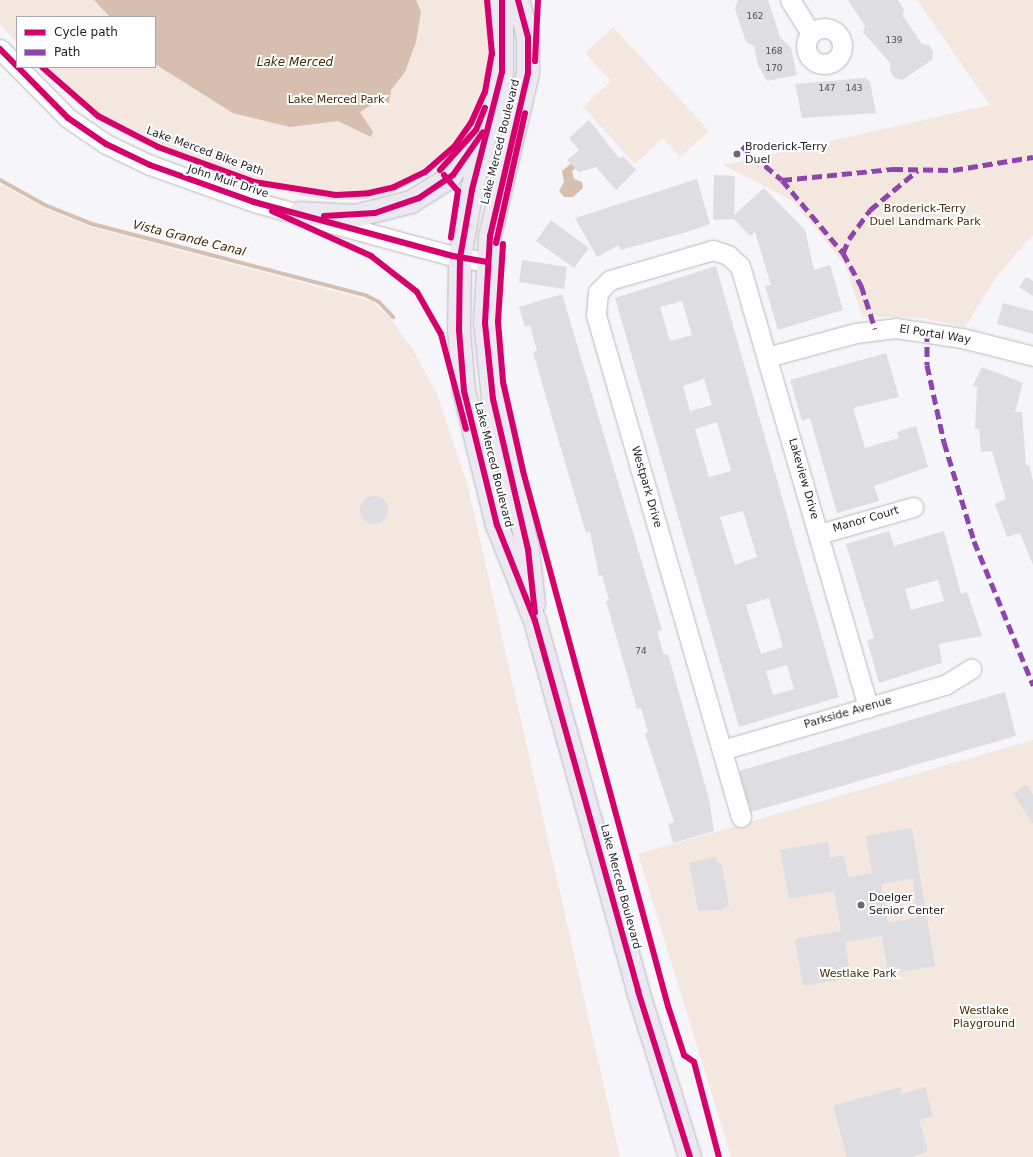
<!DOCTYPE html>
<style>
body{margin:0}
#map{position:relative;width:1033px;height:1157px;overflow:hidden;background:#f6f5fa;font-family:"DejaVu Sans",sans-serif}
div>[style]{position:absolute}
[style*='--x']{left:calc(var(--x)*1px);top:calc(var(--y)*1px);width:calc(var(--w)*1px);rotate:calc(var(--a)*1deg)}
.green>*{inset:0;background:#f4e7e0}
.water>*{inset:0;background:#d6bfae}
.stream>*{height:4px;margin:-2px;padding:0 2px;transform-origin:2px;border-radius:2px;background:#d6bfae}
.building>*{inset:0;background:#dedde1}
.round{border-radius:50%}
.roads{filter:drop-shadow(0 0 1px #b9b8bd) drop-shadow(0 0 1px #b9b8bd)}
.minor>*{height:19px;margin:-9.5px;padding:0 9.5px;transform-origin:9.5px;border-radius:9.5px;background:#fefefe}
.minor>.ring{margin:-9.5px;padding:0;box-sizing:content-box;background:none;border:19px solid #fefefe;border-radius:50%}
.major>*{height:22px;margin:-11px;padding:0 11px;transform-origin:11px;border-radius:11px;background:#ebe8f2}
.quiet>*{height:5px;margin-top:-2.5px;transform-origin:0;background:repeating-linear-gradient(90deg,#8e44ad 0 10px,transparent 0 15px)}
.cycleway>*{height:6px;margin:-3px;padding:0 3px;transform-origin:3px;border-radius:3px;background:#d6006c}
.dots>*{width:11px;height:11px;translate:-50% -50%;box-sizing:border-box;border:2px solid #fff;border-radius:50%}
span{translate:-50% -50%;white-space:nowrap;text-align:center;line-height:1.15;-webkit-text-stroke:4px #fff;paint-order:stroke}
.number-label{font-size:9px;color:#504f54}
.number-label span{-webkit-text-stroke-width:0}
.park-label{font-size:11px;color:#4b2b0b}
.street-label{font-size:11px;color:#201e24}
.poi-label{font-size:11px;color:#201e24}
.left{translate:0 -50%;text-align:left}
.water-label{font-size:12px;color:#462605;font-style:italic}
.legend{position:absolute;left:16px;top:16px;width:140px;height:52px;box-sizing:border-box;background:#fff;border:1px solid #a6a5a7;margin:0;padding:5px 7px;list-style:none;font-size:12px;color:#201e24}
.legend li{display:flex;align-items:center;gap:8px;height:20px}
.legend b{width:20px;border:1px solid #a6a5a7}
</style>
<div id="map">
<div class="green">
<div style="clip-path:polygon(0 0,491px 0,497px 54px,475px 125px,439px 168px,393px 193px,361px 200px,327px 200px,258px 187px,134px 140px,79px 105px,38px 67px,155px 67px,155px 17px,17px 17px,17px 43px,0 24px)"></div>
<div style="clip-path:polygon(917px 0,1033px 0,1033px 235px,999px 273px,965px 327px,922px 318px,862px 316px,845px 265px,793px 201px,723px 165px,990px 105px)"></div>
<div style="clip-path:polygon(613px 27px,709px 131px,680px 157px,663px 138px,635px 164px,583px 107px,611px 81px,585px 53px)"></div>
<div style="clip-path:polygon(0 184px,44px 208px,91px 227px,371px 301px,391px 319px,415px 353px,437px 394px,468px 487px,620px 1157px,0 1157px)"></div>
<div style="clip-path:polygon(1033px 740px,1033px 1157px,731px 1157px,638px 854px)"></div>
</div>
<div class="water">
<div style="clip-path:polygon(94px 0,416px 0,421px 12px,416px 42px,405px 72px,391px 90px,389px 103px,376px 102px,360px 112px,373px 132px,371px 137px,338px 121px,290px 127px,233px 113px,155px 64px,155px 17px,110px 17px)"></div>
<div style="clip-path:polygon(576px 159px,580px 164px,572px 171px,574px 179px,582px 182px,583px 188px,573px 197px,564px 197px,559px 191px,564px 182px,562px 171px)"></div>
</div>
<div class="stream">
<div style="--x:0;--y:180;--w:51;--a:29.1"></div>
<div style="--x:45;--y:205;--w:51;--a:22"></div>
<div style="--x:92;--y:224;--w:282;--a:14.6"></div>
<div style="--x:365;--y:295;--w:16;--a:27"></div>
<div style="--x:379;--y:302;--w:21;--a:47"></div>
</div>
<div class="building">
<div style="clip-path:polygon(738px 0,768px 0,780px 37px,791px 48px,797px 75px,767px 81px,758px 65px,754px 46px,746px 42px,735px 9px)"></div>
<div style="clip-path:polygon(848px 0,898px 0,904px 9px,903px 16px,922px 44px,929px 45px,933px 52px,932px 60px,902px 80px,895px 78px,890px 71px,890px 63px,863px 32px,865px 26px)"></div>
<div style="clip-path:polygon(865px 78px,870px 82px,876px 113px,802px 118px,795px 84px)"></div>
<div style="clip-path:polygon(589px 120px,619px 158px,624px 157px,636px 170px,616px 190px,596px 167px,579px 172px,567px 160px,579px 150px,569px 138px)"></div>
<div style="clip-path:polygon(714px 175px,735px 176px,734px 215px,764px 188px,805px 230px,814px 270px,830px 265px,843px 310px,778px 330px,765px 286px,771px 285px,755px 232px,750px 236px,734px 219px,713px 220px)"></div>
<div style="clip-path:polygon(697px 179px,710px 224px,687px 232px,620px 250px,619px 245px,597px 257px,575px 218px)"></div>
<div style="clip-path:polygon(551px 220px,589px 248px,574px 268px,536px 241px)"></div>
<div style="clip-path:polygon(522px 260px,567px 267px,564px 289px,519px 282px)"></div>
<div style="clip-path:polygon(evenodd,716px 266px,839px 697px,739px 727px,615px 298px,716px 266px,682px 301px,692px 335px,670px 341px,660px 307px,682px 301px,716px 266px,704px 379px,712px 405px,690px 411px,683px 386px,704px 379px,716px 266px,717px 422px,731px 471px,709px 477px,695px 429px,717px 422px,716px 266px,743px 511px,757px 557px,735px 565px,720px 517px,743px 511px,716px 266px,769px 598px,783px 647px,761px 654px,746px 605px,769px 598px,716px 266px,787px 665px,794px 689px,773px 695px,766px 671px,787px 665px)"></div>
<div style="clip-path:polygon(1026px 277px,1033px 281px,1033px 296px,1019px 287px)"></div>
<div style="clip-path:polygon(562px 294px,662px 630px,657px 631px,664px 655px,668px 654px,709px 799px,714px 831px,673px 843px,668px 824px,674px 822px,645px 734px,648px 732px,641px 708px,637px 709px,606px 601px,609px 600px,602px 575px,599px 576px,590px 532px,586px 533px,566px 466px,533px 352px,537px 351px,530px 325px,525px 327px,519px 307px)"></div>
<div style="clip-path:polygon(1003px 303px,1033px 311px,1033px 334px,997px 324px)"></div>
<div style="clip-path:polygon(886px 353px,899px 397px,853px 408px,865px 448px,899px 438px,897px 432px,916px 426px,928px 467px,874px 486px,879px 501px,837px 513px,810px 418px,802px 421px,790px 380px)"></div>
<div style="clip-path:polygon(982px 367px,1023px 383px,1015px 412px,1022px 412px,1026px 465px,1029px 465px,1033px 481px,1033px 565px,1020px 533px,1007px 537px,995px 504px,1006px 499px,992px 451px,981px 452px,979px 429px,975px 429px,977px 387px,973px 386px)"></div>
<div class="round" style="left:360px;top:496px;width:28px;height:28px"></div>
<div style="clip-path:polygon(evenodd,889px 531px,894px 546px,944px 531px,961px 594px,967px 592px,982px 636px,939px 644px,942px 663px,879px 683px,867px 640px,874px 638px,846px 544px,889px 531px,938px 580px,944px 601px,911px 610px,905px 589px,938px 580px)"></div>
<div style="clip-path:polygon(1005px 692px,1016px 736px,751px 812px,739px 771px)"></div>
<div style="clip-path:polygon(1027px 785px,1033px 795px,1033px 824px,1013px 793px)"></div>
<div style="clip-path:polygon(evenodd,912px 828px,935px 966px,888px 974px,882px 936px,845px 942px,851px 978px,803px 986px,795px 939px,841px 931px,834px 891px,789px 899px,780px 850px,828px 842px,830px 858px,844px 855px,848px 877px,872px 873px,866px 836px,912px 828px,913px 878px,914px 898px,920px 917px,888px 923px,881px 884px,913px 878px)"></div>
<div style="clip-path:polygon(716px 857px,717px 863px,721px 863px,729px 905px,721px 910px,698px 911px,689px 863px)"></div>
<div style="clip-path:polygon(900px 1087px,902px 1094px,925px 1087px,933px 1116px,919px 1120px,928px 1151px,913px 1157px,847px 1157px,833px 1106px)"></div>
</div>
<div class="roads">
<div class="minor">
<div style="--x:790;--y:0;--w:39;--a:58"></div>
<div class="ring" style="left:806px;top:28px;width:17px;height:17px"></div>
<div style="--x:0;--y:49;--w:97;--a:45.4"></div>
<div style="--x:68;--y:118;--w:46;--a:34.4"></div>
<div style="--x:106;--y:144;--w:49;--a:25.5"></div>
<div style="--x:150;--y:165;--w:110;--a:19.6"></div>
<div style="--x:254;--y:202;--w:206;--a:15.2"></div>
<div style="--x:453;--y:256;--w:35;--a:10"></div>
<div style="--x:767;--y:357;--w:92;--a:-15.1"></div>
<div style="--x:856;--y:333;--w:40;--a:-7.1"></div>
<div style="--x:896;--y:328;--w:67;--a:8.6"></div>
<div style="--x:962;--y:338;--w:73;--a:14.2"></div>
<div style="--x:819;--y:534;--w:98;--a:-16"></div>
<div style="--x:722;--y:750;--w:232;--a:-16.3"></div>
<div style="--x:945;--y:685;--w:31;--a:-32"></div>
<div style="--x:741;--y:817;--w:523;--a:-106.11"></div>
<div style="--x:596;--y:315;--w:23;--a:-85"></div>
<div style="--x:598;--y:292;--w:17;--a:-45"></div>
<div style="--x:610;--y:280;--w:107;--a:-16.2"></div>
<div style="--x:713;--y:250;--w:16;--a:18"></div>
<div style="--x:728;--y:255;--w:16;--a:43"></div>
<div style="--x:740;--y:266;--w:460;--a:73.8"></div>
</div>
<div class="major">
<div style="--x:502;--y:0;--w:72;--a:90"></div>
<div style="--x:502;--y:72;--w:122;--a:104.3"></div>
<div style="--x:472;--y:190;--w:69;--a:100"></div>
<div style="--x:460;--y:258;--w:72;--a:90.8"></div>
<div style="--x:459;--y:330;--w:61;--a:85.3"></div>
<div style="--x:464;--y:391;--w:138;--a:76.2"></div>
<div style="--x:497;--y:525;--w:103;--a:68.4"></div>
<div style="--x:535;--y:621;--w:384;--a:74.4"></div>
<div style="--x:638;--y:991;--w:174;--a:72.6"></div>
<div style="--x:518;--y:0;--w:38;--a:75"></div>
<div style="--x:528;--y:37;--w:36;--a:90"></div>
<div style="--x:528;--y:73;--w:167;--a:103.1"></div>
<div style="--x:490;--y:236;--w:87;--a:93.3"></div>
<div style="--x:485;--y:323;--w:76;--a:84"></div>
<div style="--x:493;--y:399;--w:154;--a:76.9"></div>
<div style="--x:528;--y:549;--w:55;--a:83.8"></div>
<div style="--x:300;--y:213;--w:55;--a:3.1"></div>
<div style="--x:355;--y:216;--w:58;--a:-14"></div>
<div style="--x:411;--y:202;--w:44;--a:-31.9"></div>
<div style="--x:448;--y:179;--w:49;--a:-52.4"></div>
</div>
</div>
<div class="quiet">
<div style="--x:742;--y:146;--w:52;--a:40.4"></div>
<div style="--x:782;--y:180;--w:95;--a:50.1"></div>
<div style="--x:843;--y:253;--w:37;--a:61"></div>
<div style="--x:861;--y:285;--w:46;--a:72.3"></div>
<div style="--x:782;--y:180;--w:112;--a:-5.7"></div>
<div style="--x:893;--y:169;--w:60;--a:1"></div>
<div style="--x:953;--y:170;--w:81;--a:-9.2"></div>
<div style="--x:843;--y:253;--w:15;--a:-67"></div>
<div style="--x:849;--y:239;--w:36;--a:-54"></div>
<div style="--x:870;--y:210;--w:62;--a:-39.8"></div>
<div style="--x:927;--y:332;--w:33;--a:90"></div>
<div style="--x:927;--y:365;--w:79;--a:77.6"></div>
<div style="--x:944;--y:442;--w:103;--a:73.1"></div>
<div style="--x:974;--y:541;--w:156;--a:67.7"></div>
</div>
<div class="cycleway">
<div style="--x:502;--y:0;--w:72;--a:90"></div>
<div style="--x:502;--y:72;--w:122;--a:104.3"></div>
<div style="--x:472;--y:190;--w:69;--a:100"></div>
<div style="--x:460;--y:258;--w:72;--a:90.8"></div>
<div style="--x:459;--y:330;--w:61;--a:85.3"></div>
<div style="--x:464;--y:391;--w:138;--a:76.2"></div>
<div style="--x:497;--y:525;--w:103;--a:68.4"></div>
<div style="--x:535;--y:621;--w:384;--a:74.4"></div>
<div style="--x:638;--y:991;--w:174;--a:72.6"></div>
<div style="--x:518;--y:0;--w:38;--a:75"></div>
<div style="--x:528;--y:37;--w:36;--a:90"></div>
<div style="--x:528;--y:73;--w:167;--a:103.1"></div>
<div style="--x:490;--y:236;--w:87;--a:93.3"></div>
<div style="--x:485;--y:323;--w:76;--a:84"></div>
<div style="--x:493;--y:399;--w:154;--a:76.9"></div>
<div style="--x:528;--y:549;--w:64;--a:83.8"></div>
<div style="--x:0;--y:49;--w:97;--a:45.4"></div>
<div style="--x:68;--y:118;--w:46;--a:34.4"></div>
<div style="--x:106;--y:144;--w:49;--a:25.5"></div>
<div style="--x:150;--y:165;--w:110;--a:19.6"></div>
<div style="--x:254;--y:202;--w:206;--a:15.2"></div>
<div style="--x:453;--y:256;--w:35;--a:10"></div>
<div style="--x:535;--y:61;--w:61;--a:-87.2"></div>
<div style="--x:42;--y:67;--w:74;--a:41.2"></div>
<div style="--x:98;--y:116;--w:68;--a:27.3"></div>
<div style="--x:158;--y:147;--w:102;--a:20"></div>
<div style="--x:254;--y:182;--w:83;--a:9"></div>
<div style="--x:336;--y:195;--w:33;--a:-3"></div>
<div style="--x:369;--y:193;--w:26;--a:-13"></div>
<div style="--x:394;--y:187;--w:34;--a:-26"></div>
<div style="--x:425;--y:172;--w:38;--a:-41"></div>
<div style="--x:454;--y:147;--w:29;--a:-55"></div>
<div style="--x:471;--y:123;--w:34;--a:-66"></div>
<div style="--x:485;--y:92;--w:39;--a:-80"></div>
<div style="--x:492;--y:54;--w:54;--a:-95.3"></div>
<div style="--x:440;--y:170;--w:54;--a:-48"></div>
<div style="--x:476;--y:130;--w:24;--a:-68"></div>
<div style="--x:444;--y:175;--w:21;--a:49"></div>
<div style="--x:458;--y:191;--w:47;--a:98.7"></div>
<div style="--x:272;--y:211;--w:109;--a:24.4"></div>
<div style="--x:371;--y:256;--w:58;--a:38"></div>
<div style="--x:417;--y:292;--w:48;--a:60.3"></div>
<div style="--x:441;--y:334;--w:98;--a:75.3"></div>
<div style="--x:324;--y:216;--w:51;--a:-3.4"></div>
<div style="--x:375;--y:213;--w:46;--a:-18.8"></div>
<div style="--x:419;--y:198;--w:41;--a:-34.1"></div>
<div style="--x:453;--y:175;--w:52;--a:-55.1"></div>
<div style="--x:496;--y:243;--w:133;--a:-77.4"></div>
<div style="--x:503;--y:244;--w:78;--a:93.7"></div>
<div style="--x:498;--y:322;--w:60;--a:85.2"></div>
<div style="--x:503;--y:382;--w:91;--a:77.3"></div>
<div style="--x:523;--y:471;--w:554;--a:74.84"></div>
<div style="--x:668;--y:1006;--w:52;--a:71.9"></div>
<div style="--x:684;--y:1055;--w:12;--a:35"></div>
<div style="--x:694;--y:1062;--w:98;--a:75.3"></div>
</div>
<div class="dots">
<div style="left:737px;top:154px;background:#6b696f"></div>
<div style="left:861px;top:905px;background:#6b696f"></div>
</div>
<div class="number-label">
<span style="left:755px;top:16px">162</span>
<span style="left:894px;top:40px">139</span>
<span style="left:774px;top:51px">168</span>
<span style="left:774px;top:68px">170</span>
<span style="left:827px;top:88px">147</span>
<span style="left:854px;top:88px">143</span>
<span style="left:641px;top:651px">74</span>
</div>
<div class="park-label">
<span style="left:336px;top:100px">Lake Merced Park</span>
<span style="left:925px;top:216px">Broderick-Terry<br>Duel Landmark Park</span>
<span style="left:858px;top:974px">Westlake Park</span>
<span style="left:984px;top:1018px">Westlake<br>Playground</span>
</div>
<div class="street-label">
<span style="left:501px;top:142px;rotate:-76deg">Lake Merced Boulevard</span>
<span style="left:205px;top:152px;rotate:20deg">Lake Merced Bike Path</span>
<span style="left:228px;top:182px;rotate:18deg">John Muir Drive</span>
<span style="left:935px;top:335px;rotate:9deg">El Portal Way</span>
<span style="left:493px;top:465px;rotate:76deg">Lake Merced Boulevard</span>
<span style="left:803px;top:479px;rotate:74deg">Lakeview Drive</span>
<span style="left:646px;top:487px;rotate:74deg">Westpark Drive</span>
<span style="left:866px;top:520px;rotate:-16deg">Manor Court</span>
<span style="left:848px;top:713px;rotate:-16deg">Parkside Avenue</span>
<span style="left:620px;top:887px;rotate:75deg">Lake Merced Boulevard</span>
</div>
<div class="poi-label">
<span class="left" style="left:745px;top:154px">Broderick-Terry<br>Duel</span>
<span class="left" style="left:869px;top:905px">Doelger<br>Senior Center</span>
</div>
<div class="water-label">
<span style="left:295px;top:63px">Lake Merced</span>
<span style="left:189px;top:239px;rotate:14deg">Vista Grande Canal</span>
</div>
<ul class="legend">
<li><b style="height:5px;background:#d6006c"></b>Cycle path</li>
<li><b style="height:5px;background:#8e44ad"></b>Path</li>
</ul>
</div>
